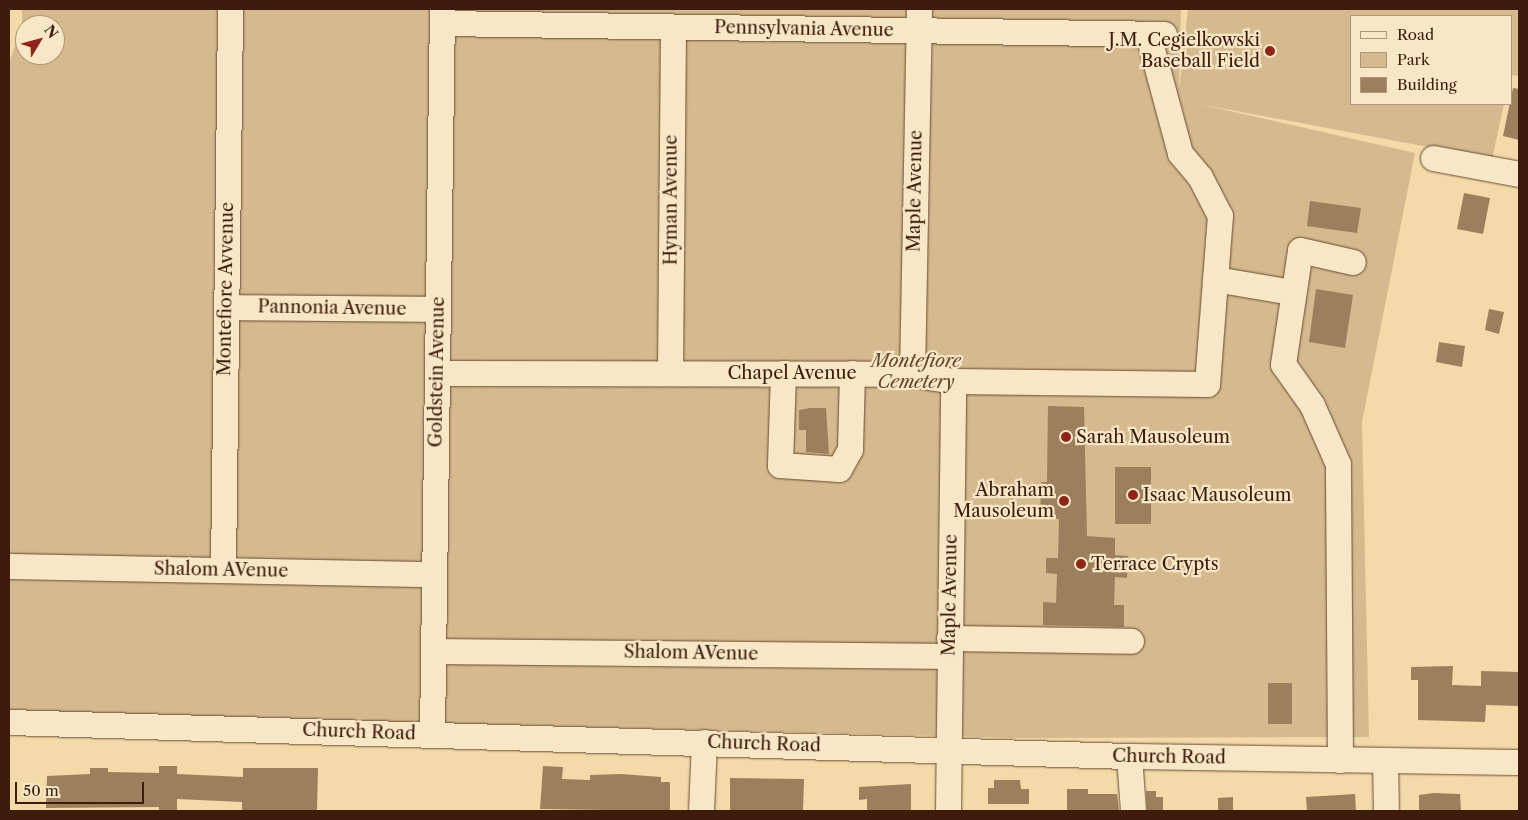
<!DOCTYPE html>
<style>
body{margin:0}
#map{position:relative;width:1528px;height:820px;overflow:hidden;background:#f3daa9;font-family:"Libre Caslon Text",serif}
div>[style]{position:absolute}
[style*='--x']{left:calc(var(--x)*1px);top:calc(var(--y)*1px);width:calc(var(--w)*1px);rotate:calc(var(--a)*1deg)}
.green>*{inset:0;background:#d4ba8e}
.building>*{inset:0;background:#9c7f5d}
.roads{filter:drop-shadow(0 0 1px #6a4c32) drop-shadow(0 0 1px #6a4c32)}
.minor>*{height:25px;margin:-12.5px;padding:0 12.5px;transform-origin:12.5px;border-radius:12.5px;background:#f7e7c7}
.dots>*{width:14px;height:14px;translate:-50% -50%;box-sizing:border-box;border:2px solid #f7e7c7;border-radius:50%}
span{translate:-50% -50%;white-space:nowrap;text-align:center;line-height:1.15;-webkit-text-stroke:4.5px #f7e7c7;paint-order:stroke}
.street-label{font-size:18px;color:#3d1c0b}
.poi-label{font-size:18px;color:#3d1c0b}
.right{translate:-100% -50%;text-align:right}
.left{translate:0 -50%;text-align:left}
.park-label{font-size:18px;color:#63442c;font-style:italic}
.frame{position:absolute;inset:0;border:10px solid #3d1c0b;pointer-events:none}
.legend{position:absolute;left:1350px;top:15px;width:162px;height:90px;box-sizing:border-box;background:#f7e7c7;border:1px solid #ad967c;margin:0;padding:6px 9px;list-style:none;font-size:15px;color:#3d1c0b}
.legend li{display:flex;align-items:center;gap:10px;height:25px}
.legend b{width:25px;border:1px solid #ad967c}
.north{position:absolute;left:15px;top:15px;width:50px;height:50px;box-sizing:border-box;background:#f7e7c7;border:1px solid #ad967c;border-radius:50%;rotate:53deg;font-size:14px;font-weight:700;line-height:20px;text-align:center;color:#3d1c0b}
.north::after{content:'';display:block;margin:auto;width:18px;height:22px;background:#8f2418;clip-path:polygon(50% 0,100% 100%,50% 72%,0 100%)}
.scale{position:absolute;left:15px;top:782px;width:129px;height:22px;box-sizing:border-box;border:2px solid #3d1c0b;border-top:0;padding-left:6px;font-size:15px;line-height:18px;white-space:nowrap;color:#3d1c0b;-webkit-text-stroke:4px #f7e7c7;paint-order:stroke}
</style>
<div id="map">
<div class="green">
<div style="clip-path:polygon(evenodd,22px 9px,1181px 9px,1179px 90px,1188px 9px,1519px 9px,1519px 76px,1512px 75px,1512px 16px,1352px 16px,1352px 104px,1504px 104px,1492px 159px,1199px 104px,1415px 153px,1362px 422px,1369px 737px,1020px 738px,9px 713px,9px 63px,22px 25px,22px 9px,25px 25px,55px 25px,55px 55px,25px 55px,25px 25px)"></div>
</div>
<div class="building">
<div style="clip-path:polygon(1513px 88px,1519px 89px,1519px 140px,1503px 136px)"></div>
<div style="clip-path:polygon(1464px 193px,1490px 198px,1483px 234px,1457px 229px)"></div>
<div style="clip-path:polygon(1310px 201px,1361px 208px,1357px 233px,1307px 226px)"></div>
<div style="clip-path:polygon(1316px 289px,1353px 295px,1345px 348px,1309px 342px)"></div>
<div style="clip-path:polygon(1489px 309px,1504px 312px,1499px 334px,1485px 330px)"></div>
<div style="clip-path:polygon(1439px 342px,1465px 346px,1462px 367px,1436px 362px)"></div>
<div style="clip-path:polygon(1048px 406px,1084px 407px,1087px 536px,1115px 538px,1115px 555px,1128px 556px,1127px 578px,1115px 577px,1114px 605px,1124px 605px,1124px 627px,1043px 625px,1043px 602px,1056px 603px,1057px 574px,1046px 573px,1046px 558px,1058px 558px,1059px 519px,1040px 519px,1041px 482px,1047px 482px)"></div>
<div style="clip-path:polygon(810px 408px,826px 408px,829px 454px,806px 452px,806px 430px,799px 430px,799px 410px)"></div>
<div style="clip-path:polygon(1115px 467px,1151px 467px,1151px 524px,1115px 524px)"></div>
<div style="clip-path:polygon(1453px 666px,1452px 685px,1481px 686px,1481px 671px,1519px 672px,1519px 706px,1486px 705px,1485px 722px,1418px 720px,1418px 680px,1411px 680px,1411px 667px)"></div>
<div style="clip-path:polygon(1268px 683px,1292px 683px,1292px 724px,1268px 724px)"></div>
<div style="clip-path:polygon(159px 766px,177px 766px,177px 774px,243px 777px,243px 768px,318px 768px,317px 811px,242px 811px,242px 802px,177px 799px,177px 811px,159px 811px,159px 807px,46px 808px,47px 776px,90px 774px,90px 768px,108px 768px,108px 772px,159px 773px)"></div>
<div style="clip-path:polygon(543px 766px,563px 767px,562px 779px,590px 780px,590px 775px,621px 774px,661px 777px,661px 782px,670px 782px,670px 811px,540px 809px)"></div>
<div style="clip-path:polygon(730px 778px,804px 779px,803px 811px,730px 811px)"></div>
<div style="clip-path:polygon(994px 780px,1020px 780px,1021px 789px,1029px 789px,1029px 804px,988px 804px,988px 788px,994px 788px)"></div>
<div style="clip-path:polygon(911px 784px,911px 811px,867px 811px,867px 799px,859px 800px,859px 787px)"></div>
<div style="clip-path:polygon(1067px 789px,1088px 789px,1088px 794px,1117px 794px,1119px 811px,1067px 811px)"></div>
<div style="clip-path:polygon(1146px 791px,1156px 791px,1156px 797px,1163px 797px,1163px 811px,1147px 811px)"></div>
<div style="clip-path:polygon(1434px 793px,1460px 794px,1461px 811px,1419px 811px,1419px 795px)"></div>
<div style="clip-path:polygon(1355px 794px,1356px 811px,1307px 811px,1306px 797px)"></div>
<div style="clip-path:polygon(1233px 797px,1233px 811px,1218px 811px,1218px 798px)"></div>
</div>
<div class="roads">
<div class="minor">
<div style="--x:442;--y:23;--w:722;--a:0.87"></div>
<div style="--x:1433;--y:158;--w:87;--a:10.5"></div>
<div style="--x:1215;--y:279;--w:78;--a:9.6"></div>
<div style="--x:226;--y:307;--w:212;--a:0.5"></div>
<div style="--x:437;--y:373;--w:475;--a:0.1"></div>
<div style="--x:912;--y:374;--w:42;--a:9.7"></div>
<div style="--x:953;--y:381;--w:254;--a:0.7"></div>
<div style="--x:1207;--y:384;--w:169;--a:-85.6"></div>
<div style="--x:1220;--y:216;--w:44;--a:-117.1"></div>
<div style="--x:1200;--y:177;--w:31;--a:-130"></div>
<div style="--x:1180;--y:153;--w:123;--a:-105.1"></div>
<div style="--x:670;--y:373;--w:346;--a:-89.5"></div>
<div style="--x:783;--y:373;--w:92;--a:91.9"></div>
<div style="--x:780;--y:465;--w:59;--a:3.9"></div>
<div style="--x:839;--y:469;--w:23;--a:-61"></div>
<div style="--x:850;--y:449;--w:76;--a:-88.5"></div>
<div style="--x:912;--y:374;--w:365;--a:-88.9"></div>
<div style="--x:9;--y:566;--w:425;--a:1.1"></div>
<div style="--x:223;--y:569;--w:560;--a:-89.28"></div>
<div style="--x:949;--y:638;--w:182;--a:0.9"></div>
<div style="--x:433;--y:651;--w:516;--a:0.56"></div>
<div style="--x:9;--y:722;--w:1121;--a:1.74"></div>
<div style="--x:1129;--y:756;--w:390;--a:0.9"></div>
<div style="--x:432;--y:734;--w:725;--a:-89.21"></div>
<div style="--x:1129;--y:756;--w:55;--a:85.8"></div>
<div style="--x:1340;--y:760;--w:296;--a:-90.4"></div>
<div style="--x:1338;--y:464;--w:64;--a:-113.8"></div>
<div style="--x:1312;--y:405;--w:50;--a:-125.3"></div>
<div style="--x:1283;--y:364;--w:115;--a:-81.5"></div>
<div style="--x:1300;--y:250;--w:54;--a:12.8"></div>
<div style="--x:1385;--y:760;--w:51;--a:88.9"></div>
<div style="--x:701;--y:811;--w:69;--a:-87.5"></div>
<div style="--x:948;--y:811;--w:430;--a:-89.3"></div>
</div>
</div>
<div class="dots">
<div style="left:1270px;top:51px;background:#8f2418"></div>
<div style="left:1066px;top:437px;background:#8f2418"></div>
<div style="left:1133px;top:495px;background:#8f2418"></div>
<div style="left:1064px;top:501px;background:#8f2418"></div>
<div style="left:1081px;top:564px;background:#8f2418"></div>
</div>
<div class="street-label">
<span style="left:804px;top:29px;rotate:1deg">Pennsylvania Avenue</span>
<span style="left:915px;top:191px;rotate:-89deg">Maple Avenue</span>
<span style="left:671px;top:200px;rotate:-90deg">Hyman Avenue</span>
<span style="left:226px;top:289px;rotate:-89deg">Montefiore Avvenue</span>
<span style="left:332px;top:308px;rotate:1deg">Pannonia Avenue</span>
<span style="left:437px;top:372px;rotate:-89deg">Goldstein Avenue</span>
<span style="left:792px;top:373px">Chapel Avenue</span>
<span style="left:221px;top:570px;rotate:1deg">Shalom AVenue</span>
<span style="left:950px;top:595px;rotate:-89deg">Maple Avenue</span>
<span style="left:691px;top:653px;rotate:1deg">Shalom AVenue</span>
<span style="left:359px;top:732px;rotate:2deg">Church Road</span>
<span style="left:764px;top:744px;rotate:2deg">Church Road</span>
<span style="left:1169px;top:757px;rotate:1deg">Church Road</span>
</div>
<div class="poi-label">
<span class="right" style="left:1260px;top:51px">J.M. Cegielkowski<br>Baseball Field</span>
<span class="left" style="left:1076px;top:437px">Sarah Mausoleum</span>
<span class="right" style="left:1054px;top:501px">Abraham<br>Mausoleum</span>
<span class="left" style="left:1143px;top:495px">Isaac Mausoleum</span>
<span class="left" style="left:1091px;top:564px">Terrace Crypts</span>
</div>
<div class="park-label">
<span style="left:916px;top:372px">Montefiore<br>Cemetery</span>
</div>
<div class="frame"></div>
<ul class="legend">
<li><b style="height:6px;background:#f7e7c7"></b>Road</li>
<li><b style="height:14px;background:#d4ba8e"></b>Park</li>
<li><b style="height:14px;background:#9c7f5d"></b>Building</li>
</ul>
<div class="north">N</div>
<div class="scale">50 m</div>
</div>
